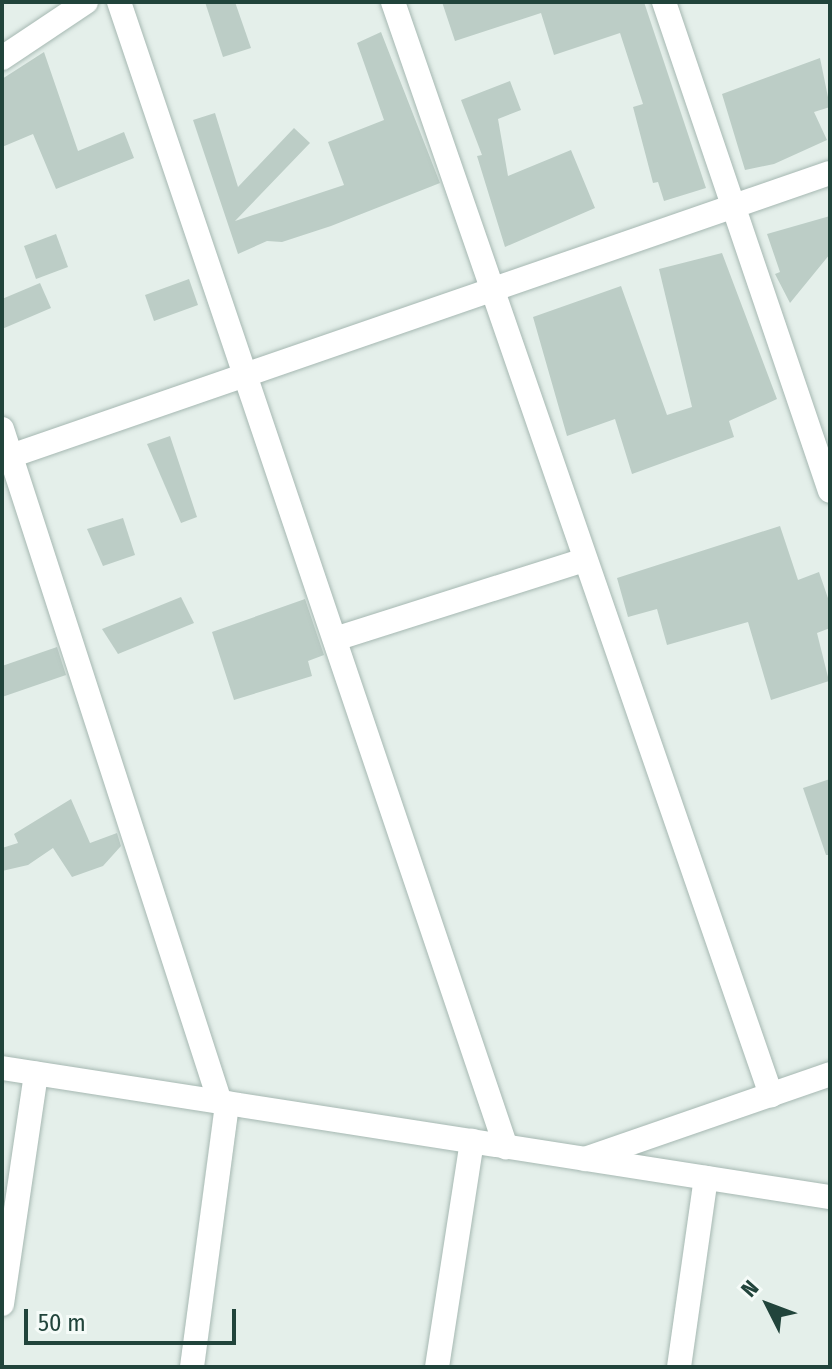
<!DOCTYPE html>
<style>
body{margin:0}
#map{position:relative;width:832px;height:1369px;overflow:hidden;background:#e4efea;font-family:"Fira Sans Condensed",sans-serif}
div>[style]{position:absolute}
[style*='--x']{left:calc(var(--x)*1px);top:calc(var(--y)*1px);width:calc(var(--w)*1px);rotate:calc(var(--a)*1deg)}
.building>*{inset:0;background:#bccdc6}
.roads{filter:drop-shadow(0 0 2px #a6b8b2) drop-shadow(0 0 2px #a6b8b2)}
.street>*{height:24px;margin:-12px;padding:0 12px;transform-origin:12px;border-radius:12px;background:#fff}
.secondary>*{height:24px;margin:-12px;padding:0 12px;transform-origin:12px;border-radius:12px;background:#fff}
span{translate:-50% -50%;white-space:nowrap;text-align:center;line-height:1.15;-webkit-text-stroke:7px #f5fbf8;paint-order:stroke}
.frame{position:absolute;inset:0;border:4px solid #21443b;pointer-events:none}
.north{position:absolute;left:728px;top:1265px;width:80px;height:80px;-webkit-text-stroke:6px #f5fbf8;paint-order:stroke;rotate:312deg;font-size:22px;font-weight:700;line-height:32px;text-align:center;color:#21443b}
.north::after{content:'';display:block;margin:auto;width:28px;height:36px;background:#21443b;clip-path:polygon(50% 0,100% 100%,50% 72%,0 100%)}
.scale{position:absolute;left:24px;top:1309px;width:212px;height:36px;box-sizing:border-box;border:4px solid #21443b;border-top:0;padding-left:10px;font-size:24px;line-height:28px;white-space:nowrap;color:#21443b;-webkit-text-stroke:6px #f5fbf8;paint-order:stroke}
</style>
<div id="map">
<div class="building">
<div style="clip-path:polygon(205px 2px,235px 2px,251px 48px,223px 57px)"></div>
<div style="clip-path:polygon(442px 2px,644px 2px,706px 188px,664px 201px,658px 182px,653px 183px,633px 107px,643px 104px,620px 33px,554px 55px,541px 13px,455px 41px)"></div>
<div style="clip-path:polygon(381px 32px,440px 183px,331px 226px,282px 242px,267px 241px,238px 254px,193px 120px,215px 113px,238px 187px,294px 128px,310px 143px,235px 221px,344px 185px,328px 142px,384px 120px,357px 43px)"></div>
<div style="clip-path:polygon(44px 52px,78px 151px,124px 132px,134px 158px,56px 189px,33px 134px,2px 147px,2px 79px)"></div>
<div style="clip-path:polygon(820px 58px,830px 107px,814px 112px,827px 140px,774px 164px,745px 170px,722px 94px)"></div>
<div style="clip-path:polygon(510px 81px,521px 110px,498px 119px,508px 176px,571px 150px,595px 208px,505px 247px,477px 156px,482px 155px,461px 100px)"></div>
<div style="clip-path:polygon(830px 216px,830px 254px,790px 303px,775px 274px,780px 272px,767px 234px)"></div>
<div style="clip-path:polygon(56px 234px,68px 267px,36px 279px,24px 246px)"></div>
<div style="clip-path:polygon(722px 253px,777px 399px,729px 421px,734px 437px,632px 474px,615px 419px,567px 436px,533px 317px,621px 286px,667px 415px,692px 407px,659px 269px)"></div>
<div style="clip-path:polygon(189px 279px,198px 305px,154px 321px,145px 295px)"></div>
<div style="clip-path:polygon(40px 283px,51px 308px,2px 329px,2px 299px)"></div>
<div style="clip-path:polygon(170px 436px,197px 517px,181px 523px,147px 444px)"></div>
<div style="clip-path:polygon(123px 518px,135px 555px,103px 566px,87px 529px)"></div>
<div style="clip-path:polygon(780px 526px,798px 580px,819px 572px,830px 604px,830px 628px,817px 633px,829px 681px,771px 700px,748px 622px,667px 645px,657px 609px,628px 617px,617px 578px)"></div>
<div style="clip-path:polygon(181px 597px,194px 623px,118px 654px,102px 629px)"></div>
<div style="clip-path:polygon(305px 599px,324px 655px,308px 661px,312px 676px,234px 700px,212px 632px)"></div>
<div style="clip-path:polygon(57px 647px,66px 675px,2px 697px,2px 666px)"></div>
<div style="clip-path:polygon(830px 779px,830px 855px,826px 855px,803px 788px)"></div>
<div style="clip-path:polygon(71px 799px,90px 843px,117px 833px,121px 846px,103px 866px,72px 877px,53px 848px,28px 865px,2px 871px,2px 848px,18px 843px,14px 834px)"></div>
</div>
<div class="roads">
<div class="street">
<div style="--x:119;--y:2;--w:1209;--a:71.33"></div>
<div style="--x:393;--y:2;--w:1157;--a:70.92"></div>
<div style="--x:664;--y:2;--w:516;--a:71.25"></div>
<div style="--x:2;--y:58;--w:101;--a:-33.7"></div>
<div style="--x:2;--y:429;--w:707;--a:72.05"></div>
<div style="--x:2;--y:459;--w:876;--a:-19.06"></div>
<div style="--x:335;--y:639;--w:261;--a:-17.6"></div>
<div style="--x:2;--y:1068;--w:838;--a:8.86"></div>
<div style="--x:2;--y:1304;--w:233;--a:-81.6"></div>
<div style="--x:192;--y:1367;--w:266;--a:-82.4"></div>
<div style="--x:437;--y:1367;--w:229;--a:-81.2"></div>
<div style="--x:679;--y:1367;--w:191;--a:-81.9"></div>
</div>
<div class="secondary">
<div style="--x:585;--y:1159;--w:259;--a:-19.1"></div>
</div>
</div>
<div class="frame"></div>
<div class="north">N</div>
<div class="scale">50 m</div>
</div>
